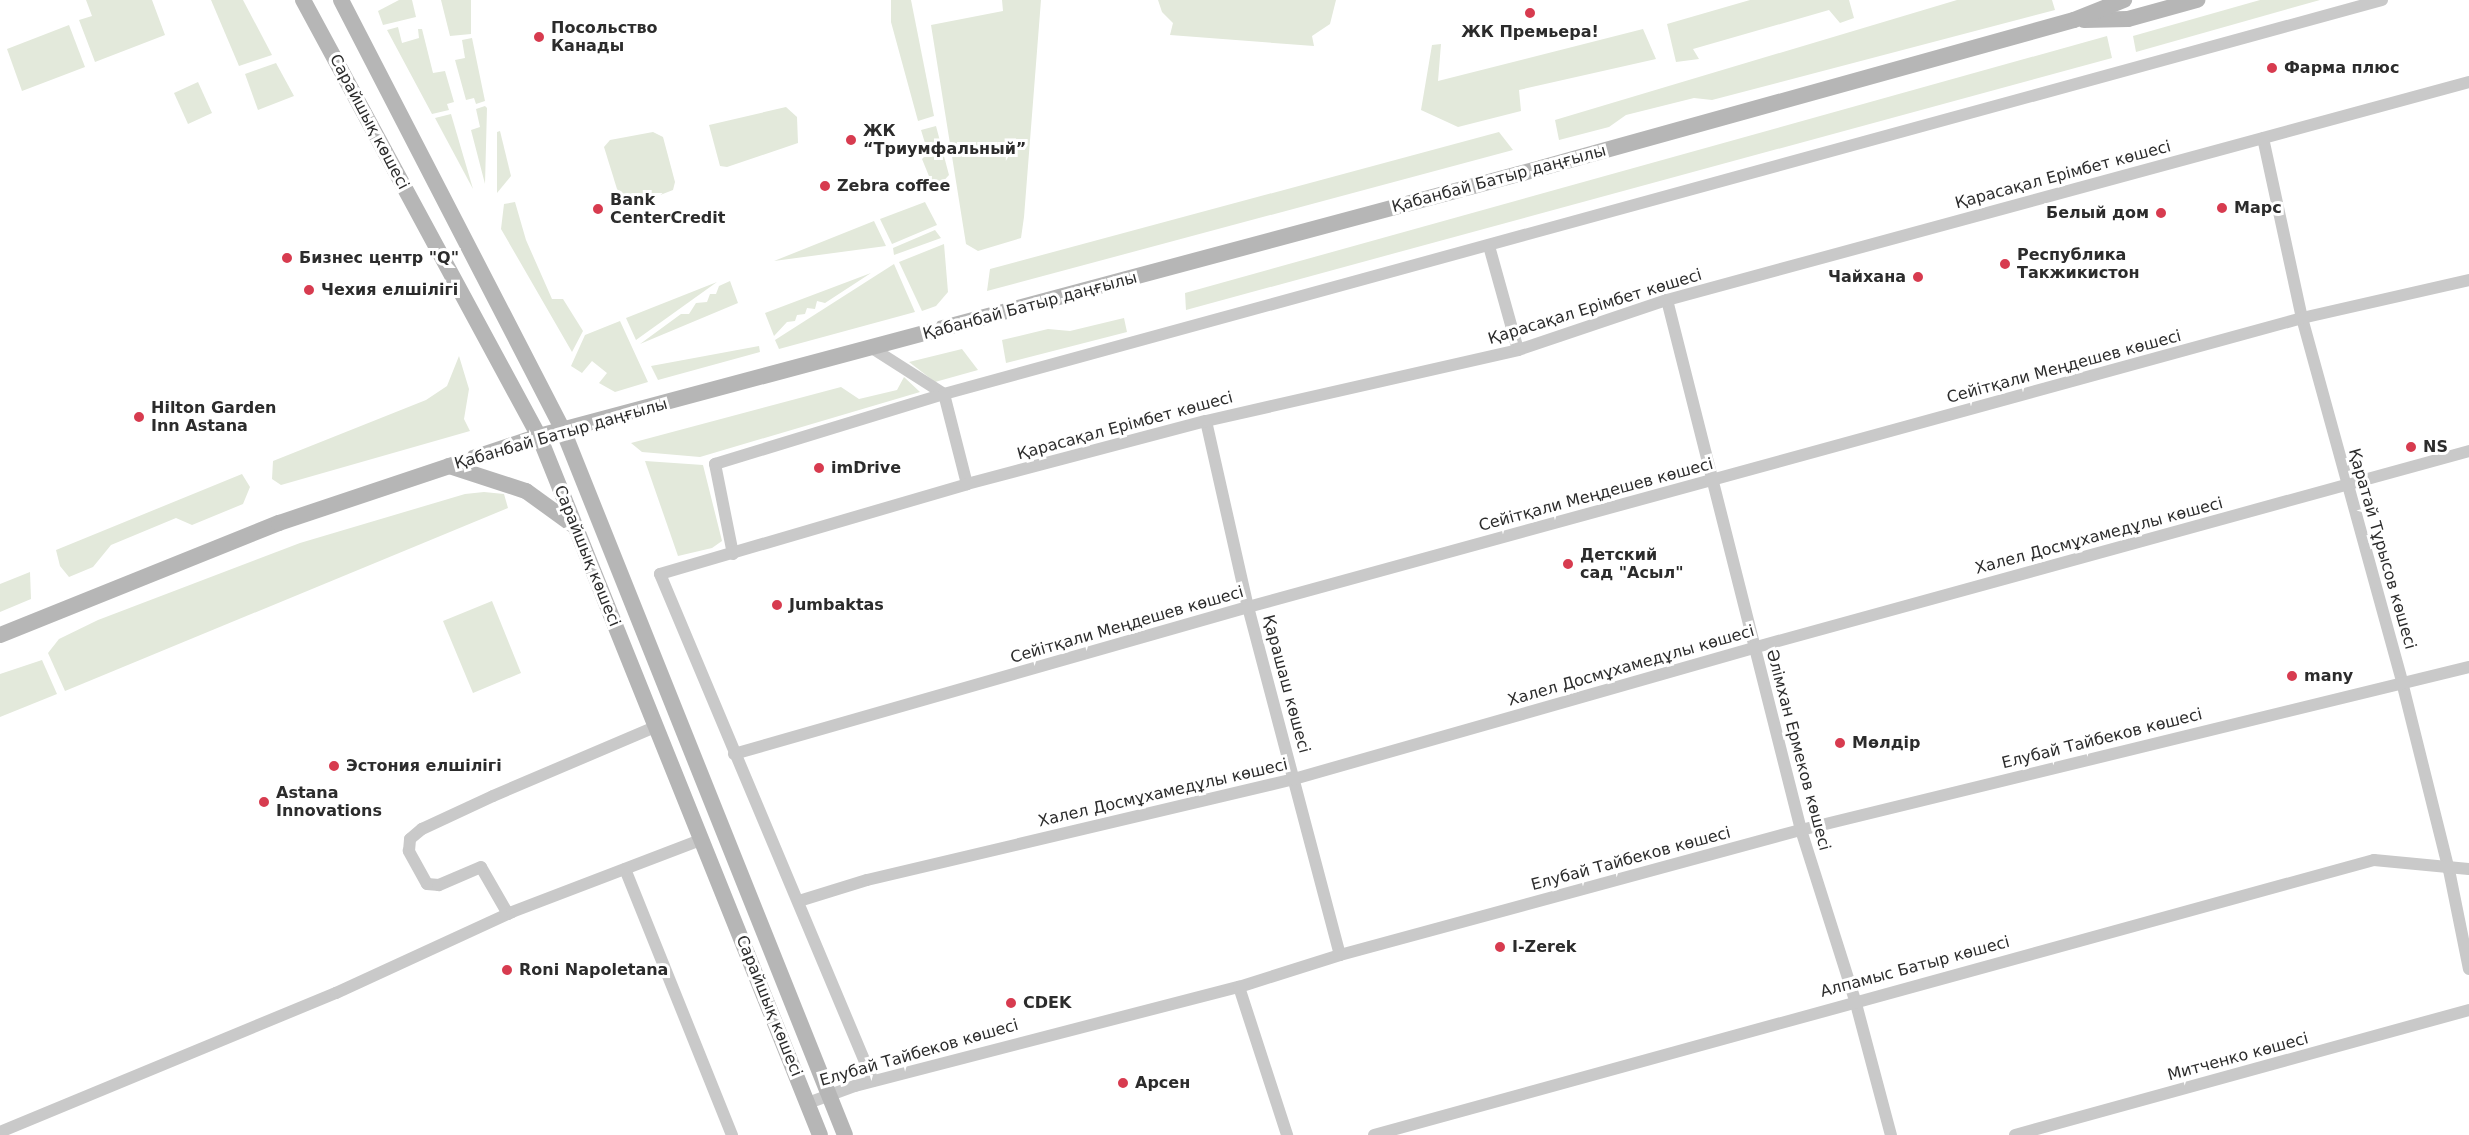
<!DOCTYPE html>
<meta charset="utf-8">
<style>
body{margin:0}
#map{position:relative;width:2469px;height:1135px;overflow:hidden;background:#fff;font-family:"DejaVu Sans",sans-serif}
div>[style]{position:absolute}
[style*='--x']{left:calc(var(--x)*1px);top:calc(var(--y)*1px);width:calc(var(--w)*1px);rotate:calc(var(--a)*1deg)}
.green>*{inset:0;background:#e3e9db}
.street>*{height:12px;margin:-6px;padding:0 6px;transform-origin:6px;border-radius:6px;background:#c9c9c9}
.secondary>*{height:16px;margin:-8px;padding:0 8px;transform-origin:8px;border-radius:8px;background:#b6b6b6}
.dots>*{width:16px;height:16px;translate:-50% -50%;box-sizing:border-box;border:3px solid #fff;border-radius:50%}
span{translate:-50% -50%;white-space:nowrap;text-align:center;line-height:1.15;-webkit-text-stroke:6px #fff;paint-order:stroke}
.poi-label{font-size:16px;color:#2c2c2c;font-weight:700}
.left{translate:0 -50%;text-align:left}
.right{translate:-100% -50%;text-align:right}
.street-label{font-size:16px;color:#2c2c2c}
</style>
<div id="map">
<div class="green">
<div style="clip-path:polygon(86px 0,152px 0,165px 35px,95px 62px,79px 20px,92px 16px)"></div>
<div style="clip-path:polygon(211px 0,243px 0,272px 55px,239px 66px)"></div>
<div style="clip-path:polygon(399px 0,412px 0,416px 17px,383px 25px,378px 11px)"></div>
<div style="clip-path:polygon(441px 0,471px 0,471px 34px,450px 36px)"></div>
<div style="clip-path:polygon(891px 0,911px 0,934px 116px,918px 121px,891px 22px)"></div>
<div style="clip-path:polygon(1002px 0,1041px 0,1024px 217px,1021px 238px,978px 251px,966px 244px,931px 25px,1003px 11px)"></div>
<div style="clip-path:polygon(1158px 0,1336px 0,1330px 24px,1312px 36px,1314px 46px,1170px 35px,1173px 23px,1162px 12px)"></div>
<div style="clip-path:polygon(1750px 0,1849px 0,1854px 18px,1840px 23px,1829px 10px,1693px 49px,1699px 59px,1676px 62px,1667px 24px)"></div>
<div style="clip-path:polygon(1957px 0,2052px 0,2055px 10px,1712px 100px,1694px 98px,1626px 115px,1609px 127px,1559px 140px,1555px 120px)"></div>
<div style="clip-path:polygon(2260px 0,2320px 0,2136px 52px,2133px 36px)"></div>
<div style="clip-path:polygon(69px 25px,85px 67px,22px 91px,7px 49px)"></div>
<div style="clip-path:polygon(398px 27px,402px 43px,419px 38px,418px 29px,422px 29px,433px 73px,445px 71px,454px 102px,447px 104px,449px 110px,432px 114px,387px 30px)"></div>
<div style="clip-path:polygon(1643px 29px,1656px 59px,1519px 90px,1521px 111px,1458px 127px,1421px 110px,1432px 45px,1441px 44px,1438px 81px)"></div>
<div style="clip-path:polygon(2107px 36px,2112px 58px,1186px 310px,1185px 293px)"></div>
<div style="clip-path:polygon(472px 38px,485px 101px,476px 104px,474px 98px,466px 100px,455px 60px,465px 58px,462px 40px)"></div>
<div style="clip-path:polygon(276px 63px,294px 96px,258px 110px,245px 74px)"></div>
<div style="clip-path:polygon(198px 82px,212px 113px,188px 124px,174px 93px)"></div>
<div style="clip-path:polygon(485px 106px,487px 108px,485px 184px,471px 130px,480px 127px,476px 109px)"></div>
<div style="clip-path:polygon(786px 107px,797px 117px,798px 143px,727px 167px,720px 166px,709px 125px)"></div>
<div style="clip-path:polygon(451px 114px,473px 189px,435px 118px)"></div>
<div style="clip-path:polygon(936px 126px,949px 175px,939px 186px,933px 186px,922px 159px,928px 153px,921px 130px)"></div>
<div style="clip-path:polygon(500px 131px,511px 176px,497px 193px,497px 132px)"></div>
<div style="clip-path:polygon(653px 132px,663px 137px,675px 182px,673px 190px,632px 206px,617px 189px,604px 147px,610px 140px)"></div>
<div style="clip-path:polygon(1499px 132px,1513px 150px,987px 291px,990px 269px)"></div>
<div style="clip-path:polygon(515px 202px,526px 240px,552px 299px,563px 299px,583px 331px,572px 352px,501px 229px,504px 204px)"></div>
<div style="clip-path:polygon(925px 202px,937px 225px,892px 244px,880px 219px)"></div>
<div style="clip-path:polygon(874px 221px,886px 246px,774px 261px)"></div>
<div style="clip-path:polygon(935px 230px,941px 238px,894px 255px,893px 248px)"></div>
<div style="clip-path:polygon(944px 244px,948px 292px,936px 306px,922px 311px,899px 262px)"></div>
<div style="clip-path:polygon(894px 264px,915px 312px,779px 349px,775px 340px)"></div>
<div style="clip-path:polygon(871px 273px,825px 303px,817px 301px,815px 309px,807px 308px,805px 314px,797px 315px,795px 321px,787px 322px,774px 336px,765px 313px)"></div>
<div style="clip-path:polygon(730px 281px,738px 303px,640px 344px,681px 314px,689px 314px,696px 303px,707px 302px,710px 294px,716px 294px,719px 286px)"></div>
<div style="clip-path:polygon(717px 282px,636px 340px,626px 318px)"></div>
<div style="clip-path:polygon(1124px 318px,1127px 332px,1006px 363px,1002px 340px,1048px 329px,1070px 331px)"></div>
<div style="clip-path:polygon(620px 321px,648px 382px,615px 392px,599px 383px,607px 373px,592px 361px,582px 373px,571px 366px,585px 335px)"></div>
<div style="clip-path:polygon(759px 346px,760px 352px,658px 380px,651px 366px)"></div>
<div style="clip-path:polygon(962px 349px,978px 370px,935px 382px,909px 362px)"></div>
<div style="clip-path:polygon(459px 356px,469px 389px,464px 419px,470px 431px,281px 485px,272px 479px,273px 461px,426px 400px,447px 386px)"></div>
<div style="clip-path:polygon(904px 377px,920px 392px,700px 457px,642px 452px,631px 443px,841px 387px,859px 399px,897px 390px)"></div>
<div style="clip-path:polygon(645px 461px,703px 465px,722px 541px,712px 548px,678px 556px)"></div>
<div style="clip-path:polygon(242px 474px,250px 487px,243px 504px,192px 525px,176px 518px,111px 545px,93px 567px,69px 577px,60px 566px,56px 550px)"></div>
<div style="clip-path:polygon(484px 492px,504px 494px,508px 508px,65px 691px,48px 653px,59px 639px,98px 620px,300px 543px,465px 494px)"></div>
<div style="clip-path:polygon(30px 572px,31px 599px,0 612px,0 584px)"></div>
<div style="clip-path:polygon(492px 601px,521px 673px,473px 693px,443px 621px)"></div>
<div style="clip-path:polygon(42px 660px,57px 694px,0 717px,0 674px)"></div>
</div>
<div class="street">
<div style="--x:2263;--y:138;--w:184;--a:77.8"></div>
<div style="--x:2302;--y:318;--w:377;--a:74.6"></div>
<div style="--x:2402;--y:682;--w:194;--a:76"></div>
<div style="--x:2449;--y:870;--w:101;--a:78.6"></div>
<div style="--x:1489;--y:246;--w:108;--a:74.4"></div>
<div style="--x:1667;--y:300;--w:547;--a:75.81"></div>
<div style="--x:1801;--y:830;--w:178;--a:72.4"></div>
<div style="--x:1855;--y:1000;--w:140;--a:75.1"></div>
<div style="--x:872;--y:348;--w:85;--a:32.6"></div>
<div style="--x:944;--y:394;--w:93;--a:75.7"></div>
<div style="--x:1206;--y:421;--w:191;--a:77.3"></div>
<div style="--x:1248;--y:607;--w:360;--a:75.2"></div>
<div style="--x:733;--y:554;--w:92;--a:-101.3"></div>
<div style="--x:715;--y:464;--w:239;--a:-17"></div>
<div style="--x:944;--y:394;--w:1491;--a:-15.32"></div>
<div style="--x:734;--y:754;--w:535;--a:-15.96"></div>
<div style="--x:1248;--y:607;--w:1093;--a:-15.33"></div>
<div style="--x:2302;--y:318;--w:171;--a:-12.8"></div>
<div style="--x:625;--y:869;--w:287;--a:68.1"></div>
<div style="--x:799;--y:901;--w:71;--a:-17.2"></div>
<div style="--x:867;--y:880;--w:439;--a:-13.3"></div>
<div style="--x:1294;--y:779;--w:477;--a:-15.9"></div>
<div style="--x:1753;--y:648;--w:743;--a:-15.38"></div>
<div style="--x:508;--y:914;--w:54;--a:-119.9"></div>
<div style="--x:481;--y:867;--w:46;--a:156.8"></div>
<div style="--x:439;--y:885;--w:12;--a:-175"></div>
<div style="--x:427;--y:884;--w:38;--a:-119"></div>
<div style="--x:409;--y:851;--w:12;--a:-85"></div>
<div style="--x:410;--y:839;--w:16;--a:-40"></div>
<div style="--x:422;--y:829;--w:78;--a:-24.9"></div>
<div style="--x:493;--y:796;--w:176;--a:-23.1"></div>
<div style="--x:1239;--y:987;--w:156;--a:72"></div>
<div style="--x:873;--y:1081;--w:550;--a:-112.79"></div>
<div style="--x:660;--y:574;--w:320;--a:-16.3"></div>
<div style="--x:967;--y:484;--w:247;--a:-14.8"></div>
<div style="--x:1206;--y:421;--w:320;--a:-12.8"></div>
<div style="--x:1518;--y:350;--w:157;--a:-18.6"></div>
<div style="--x:1667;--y:300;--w:831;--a:-15.21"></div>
<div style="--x:808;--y:1103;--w:50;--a:-19.9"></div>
<div style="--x:855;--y:1086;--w:397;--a:-14.5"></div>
<div style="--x:1239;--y:987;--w:106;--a:-17.6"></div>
<div style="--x:1340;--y:955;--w:478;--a:-15.2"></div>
<div style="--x:1801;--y:830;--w:688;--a:-13.71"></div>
<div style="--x:0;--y:1132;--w:364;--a:-22.5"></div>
<div style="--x:336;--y:993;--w:194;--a:-24.7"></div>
<div style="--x:512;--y:912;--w:202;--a:-20.9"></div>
<div style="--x:1374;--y:1135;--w:1037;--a:-15.38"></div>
<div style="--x:2374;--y:860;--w:95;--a:5.4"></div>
<div style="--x:2015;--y:1135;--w:471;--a:-15.4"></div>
</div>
<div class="secondary">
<div style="--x:303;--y:0;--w:496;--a:61.6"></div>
<div style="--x:539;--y:436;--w:753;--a:68.1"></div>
<div style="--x:341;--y:0;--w:484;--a:62.7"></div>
<div style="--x:563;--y:430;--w:759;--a:68.2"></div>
<div style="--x:2084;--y:20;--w:44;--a:-1.3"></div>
<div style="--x:2128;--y:19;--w:72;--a:-15.4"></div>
<div style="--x:449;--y:466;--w:81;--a:18"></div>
<div style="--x:526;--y:491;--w:58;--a:35.9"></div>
<div style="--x:0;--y:635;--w:301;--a:-21.9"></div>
<div style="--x:279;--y:523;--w:274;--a:-18.5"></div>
<div style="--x:539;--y:436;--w:1037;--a:-14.97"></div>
<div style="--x:1541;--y:168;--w:553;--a:-15.52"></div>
<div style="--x:2074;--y:20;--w:54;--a:-21.8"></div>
</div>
<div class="dots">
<div style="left:1530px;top:13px;background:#d73b4f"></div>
<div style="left:539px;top:37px;background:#d73b4f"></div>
<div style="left:2272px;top:68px;background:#d73b4f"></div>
<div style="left:851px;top:140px;background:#d73b4f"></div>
<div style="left:825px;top:186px;background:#d73b4f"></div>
<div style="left:2222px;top:208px;background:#d73b4f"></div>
<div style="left:598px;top:209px;background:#d73b4f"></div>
<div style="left:2161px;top:213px;background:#d73b4f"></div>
<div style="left:287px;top:258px;background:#d73b4f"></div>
<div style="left:2005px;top:264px;background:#d73b4f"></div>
<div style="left:1918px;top:277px;background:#d73b4f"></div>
<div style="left:309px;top:290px;background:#d73b4f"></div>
<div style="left:139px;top:417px;background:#d73b4f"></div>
<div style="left:2411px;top:447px;background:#d73b4f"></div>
<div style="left:819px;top:468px;background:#d73b4f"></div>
<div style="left:1568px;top:564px;background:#d73b4f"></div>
<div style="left:777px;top:605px;background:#d73b4f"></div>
<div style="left:2292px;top:676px;background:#d73b4f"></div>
<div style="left:1840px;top:743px;background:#d73b4f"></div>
<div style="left:334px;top:766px;background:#d73b4f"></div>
<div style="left:264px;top:802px;background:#d73b4f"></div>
<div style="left:1500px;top:947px;background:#d73b4f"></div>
<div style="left:507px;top:970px;background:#d73b4f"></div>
<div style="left:1011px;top:1003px;background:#d73b4f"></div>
<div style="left:1123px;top:1083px;background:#d73b4f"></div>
</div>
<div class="poi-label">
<span class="left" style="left:551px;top:37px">Посольство<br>Канады</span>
<span style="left:1530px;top:32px">ЖК Премьера!</span>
<span class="left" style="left:2284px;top:68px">Фарма плюс</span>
<span class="left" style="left:863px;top:140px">ЖК<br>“Триумфальный”</span>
<span class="left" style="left:837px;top:186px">Zebra coffee</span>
<span class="left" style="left:610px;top:209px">Bank<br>CenterCredit</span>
<span class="left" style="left:2234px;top:208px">Марс</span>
<span class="right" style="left:2149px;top:213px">Белый дом</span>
<span class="left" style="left:2017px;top:264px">Республика<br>Такжикистон</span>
<span class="left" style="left:299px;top:258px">Бизнес центр "Q"</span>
<span class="right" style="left:1906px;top:277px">Чайхана</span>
<span class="left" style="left:321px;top:290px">Чехия елшілігі</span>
<span class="left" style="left:151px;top:417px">Hilton Garden<br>Inn Astana</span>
<span class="left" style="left:2423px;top:447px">NS</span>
<span class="left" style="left:831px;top:468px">imDrive</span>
<span class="left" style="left:1580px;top:564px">Детский<br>сад "Асыл"</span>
<span class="left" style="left:789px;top:605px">Jumbaktas</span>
<span class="left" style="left:2304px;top:676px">many</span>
<span class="left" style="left:1852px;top:743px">Мөлдір</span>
<span class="left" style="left:346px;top:766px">Эстония елшілігі</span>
<span class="left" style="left:276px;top:802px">Astana<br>Innovations</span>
<span class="left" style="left:1512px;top:947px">I-Zerek</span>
<span class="left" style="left:519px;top:970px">Roni Napoletana</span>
<span class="left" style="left:1023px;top:1003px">CDEK</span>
<span class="left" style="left:1135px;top:1083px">Арсен</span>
</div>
<div class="street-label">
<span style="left:369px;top:122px;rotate:62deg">Сарайшық көшесі</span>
<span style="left:2063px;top:175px;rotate:-15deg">Қарасақал Ерімбет көшесі</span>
<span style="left:1499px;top:179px;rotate:-15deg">Қабанбай Батыр даңғылы</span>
<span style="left:1030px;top:306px;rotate:-15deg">Қабанбай Батыр даңғылы</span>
<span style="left:1595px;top:307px;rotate:-17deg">Қарасақал Ерімбет көшесі</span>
<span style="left:2064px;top:367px;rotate:-15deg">Сейітқали Меңдешев көшесі</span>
<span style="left:1125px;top:426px;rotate:-15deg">Қарасақал Ерімбет көшесі</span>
<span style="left:561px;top:434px;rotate:-16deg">Қабанбай Батыр даңғылы</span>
<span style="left:1596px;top:495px;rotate:-15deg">Сейітқали Меңдешев көшесі</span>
<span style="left:2099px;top:536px;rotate:-15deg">Халел Досмұхамедұлы көшесі</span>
<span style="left:2382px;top:549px;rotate:74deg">Қаратай Тұрысов көшесі</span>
<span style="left:587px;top:556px;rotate:68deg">Сарайшық көшесі</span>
<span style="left:1127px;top:625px;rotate:-16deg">Сейітқали Меңдешев көшесі</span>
<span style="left:1631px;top:666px;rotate:-16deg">Халел Досмұхамедұлы көшесі</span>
<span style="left:1286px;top:684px;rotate:75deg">Қарашаш көшесі</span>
<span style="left:2102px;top:739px;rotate:-14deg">Елубай Тайбеков көшесі</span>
<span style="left:1798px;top:750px;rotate:75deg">Әлімхан Ермеков көшесі</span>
<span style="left:1163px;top:793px;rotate:-13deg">Халел Досмұхамедұлы көшесі</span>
<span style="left:1631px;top:859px;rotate:-15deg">Елубай Тайбеков көшесі</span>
<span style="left:1915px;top:967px;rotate:-15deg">Алпамыс Батыр көшесі</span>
<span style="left:769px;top:1006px;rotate:68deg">Сарайшық көшесі</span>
<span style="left:919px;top:1053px;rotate:-16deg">Елубай Тайбеков көшесі</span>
<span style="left:2238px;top:1057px;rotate:-15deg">Митченко көшесі</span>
</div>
</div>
